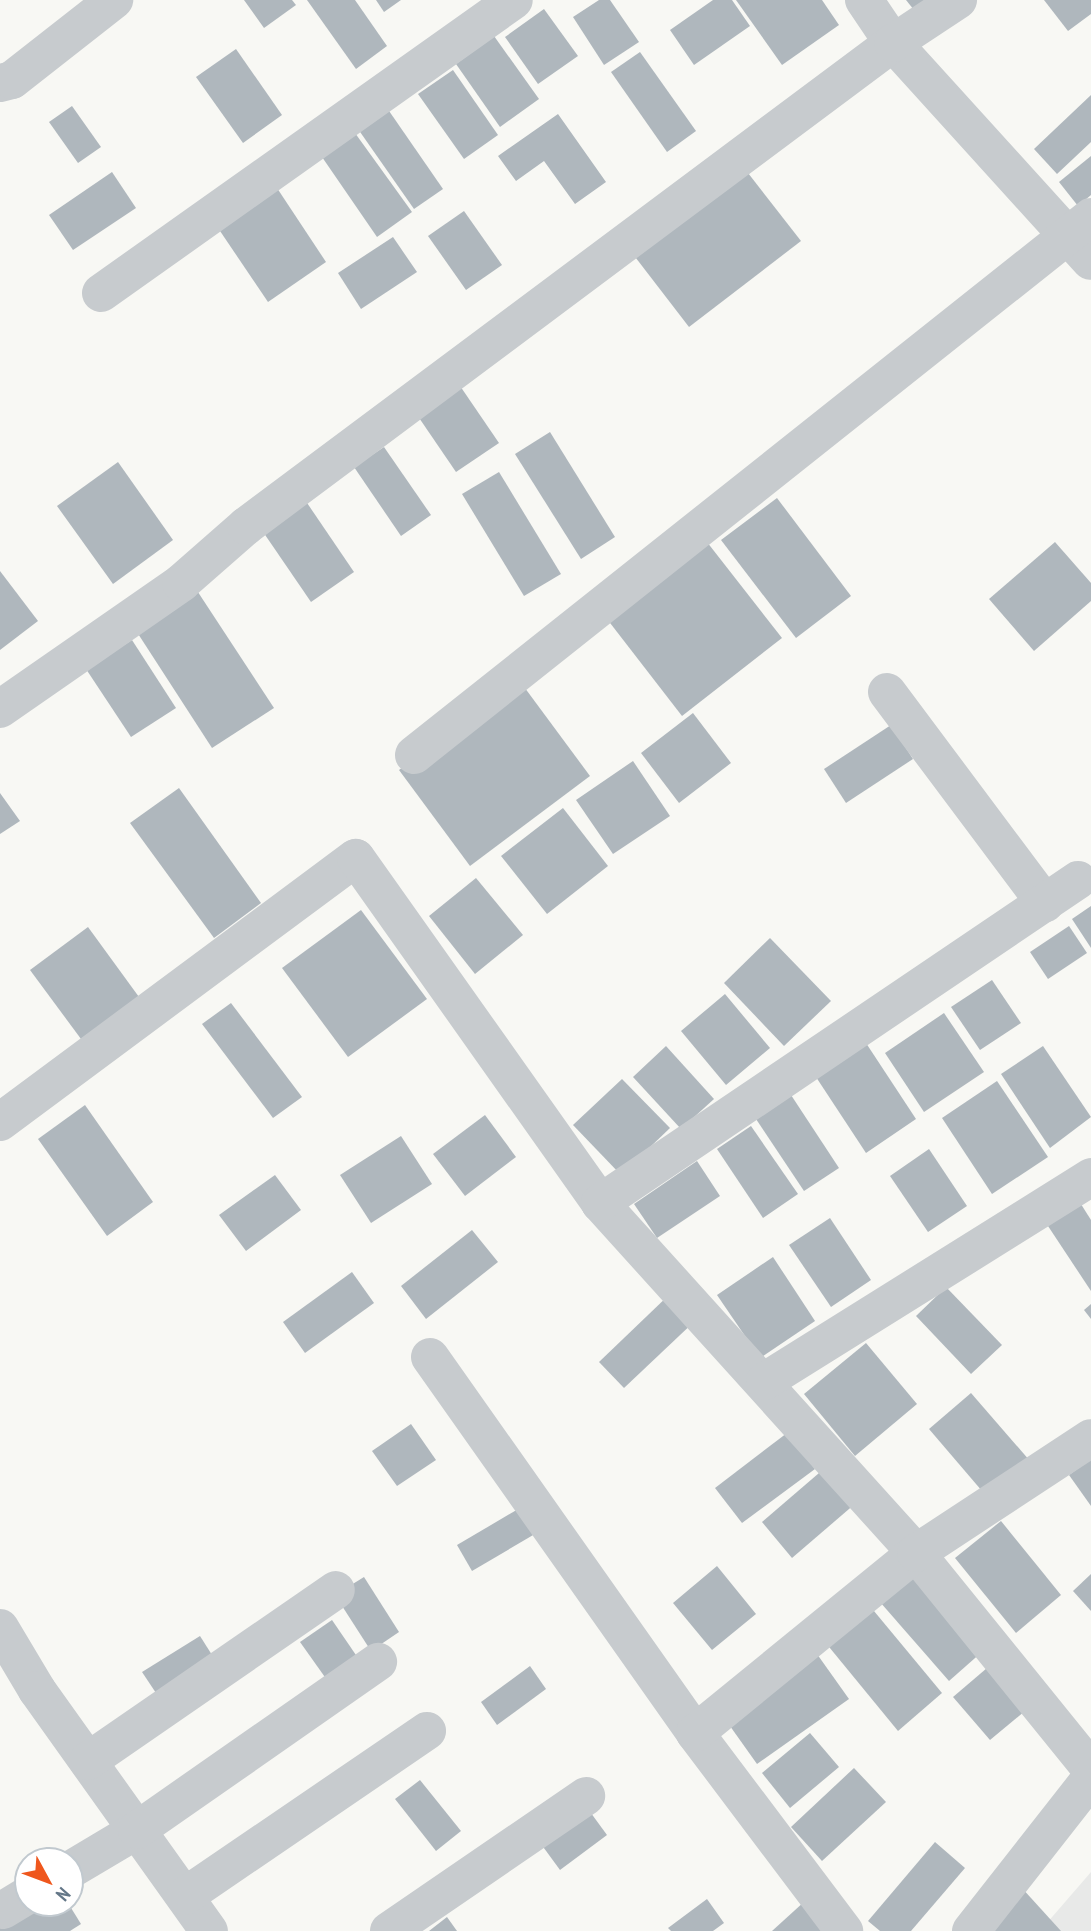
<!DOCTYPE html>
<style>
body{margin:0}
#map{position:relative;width:1091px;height:1931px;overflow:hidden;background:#f8f8f4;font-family:"PT Sans Narrow",sans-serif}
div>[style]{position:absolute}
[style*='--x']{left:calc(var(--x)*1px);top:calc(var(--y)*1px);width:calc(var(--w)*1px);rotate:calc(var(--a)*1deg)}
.built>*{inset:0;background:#e8e9e8}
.building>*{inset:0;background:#afb7bd}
.street>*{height:38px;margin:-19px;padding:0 19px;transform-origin:19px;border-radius:19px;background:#c7cbce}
span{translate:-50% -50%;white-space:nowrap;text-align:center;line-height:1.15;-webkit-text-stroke:7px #fff;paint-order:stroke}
.north{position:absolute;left:14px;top:1847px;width:70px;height:70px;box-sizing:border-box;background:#fff;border:2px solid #c1c9cf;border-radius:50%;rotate:131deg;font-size:19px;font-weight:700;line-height:28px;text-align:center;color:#647788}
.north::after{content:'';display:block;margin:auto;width:24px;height:32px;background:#ef571d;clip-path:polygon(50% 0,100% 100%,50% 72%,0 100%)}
</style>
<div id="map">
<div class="built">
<div style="clip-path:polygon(1091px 1872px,1091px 1931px,1040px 1931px)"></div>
</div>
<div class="building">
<div style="clip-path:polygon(244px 0,292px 0,296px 5px,264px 28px)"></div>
<div style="clip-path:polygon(307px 0,355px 0,387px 46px,356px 69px)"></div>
<div style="clip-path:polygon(376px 0,401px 0,384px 12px)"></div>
<div style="clip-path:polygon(599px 0,610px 0,639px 42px,604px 65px,573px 17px)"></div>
<div style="clip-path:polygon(713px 0,732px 0,750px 26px,694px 65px,670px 30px)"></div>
<div style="clip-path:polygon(736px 0,822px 0,839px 25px,782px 65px)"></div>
<div style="clip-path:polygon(906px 0,927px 0,914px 10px)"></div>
<div style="clip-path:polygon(1044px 0,1091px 0,1091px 14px,1068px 31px)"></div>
<div style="clip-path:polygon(544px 9px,578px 56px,538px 84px,505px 37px)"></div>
<div style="clip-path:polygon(494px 36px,539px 99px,500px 127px,456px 64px)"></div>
<div style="clip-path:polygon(236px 49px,282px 115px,243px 143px,196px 77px)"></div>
<div style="clip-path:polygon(640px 52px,696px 131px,667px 152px,611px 72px)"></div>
<div style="clip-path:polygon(453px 70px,498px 135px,464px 159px,418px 94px)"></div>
<div style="clip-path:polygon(1091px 95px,1091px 142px,1057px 174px,1034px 149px)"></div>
<div style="clip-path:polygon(72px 106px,101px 147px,78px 163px,49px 122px)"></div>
<div style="clip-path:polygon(387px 108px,443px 189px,414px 209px,358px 129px)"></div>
<div style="clip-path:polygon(558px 114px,606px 182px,575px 204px,544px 161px,516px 181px,498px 156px)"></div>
<div style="clip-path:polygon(355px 133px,412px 212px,377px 237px,322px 157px)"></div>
<div style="clip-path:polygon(1091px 156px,1091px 195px,1078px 206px,1059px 182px)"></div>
<div style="clip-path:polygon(741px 164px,801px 241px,689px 327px,629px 249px)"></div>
<div style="clip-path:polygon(112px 172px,136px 208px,73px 250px,49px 215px)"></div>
<div style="clip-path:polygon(277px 188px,326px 262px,268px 302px,218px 228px)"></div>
<div style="clip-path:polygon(464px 211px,502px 265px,466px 290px,428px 236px)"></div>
<div style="clip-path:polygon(393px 237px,417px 272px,361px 309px,338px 273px)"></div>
<div style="clip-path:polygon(456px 380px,499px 443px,456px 472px,413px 409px)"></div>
<div style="clip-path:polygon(550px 432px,615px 537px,581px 559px,515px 454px)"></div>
<div style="clip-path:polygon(384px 447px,431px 515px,401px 536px,354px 467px)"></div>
<div style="clip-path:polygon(118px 462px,173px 540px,113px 584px,57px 506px)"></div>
<div style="clip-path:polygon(499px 472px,561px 574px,524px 596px,462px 494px)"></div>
<div style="clip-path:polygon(303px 497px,354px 572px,311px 602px,259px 526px)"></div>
<div style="clip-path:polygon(777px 498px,851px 596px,796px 638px,721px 540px)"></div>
<div style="clip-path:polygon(707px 542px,782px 638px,682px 716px,607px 619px)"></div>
<div style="clip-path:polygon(1055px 542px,1091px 583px,1091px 601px,1034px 651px,989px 599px)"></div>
<div style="clip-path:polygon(0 571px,38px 621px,0 650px)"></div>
<div style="clip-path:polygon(194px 586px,274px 708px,212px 748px,133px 626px)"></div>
<div style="clip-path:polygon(132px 640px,176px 708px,131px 737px,86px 669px)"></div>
<div style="clip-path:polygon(519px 680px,590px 776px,470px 866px,399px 770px)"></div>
<div style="clip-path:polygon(693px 713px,731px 763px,679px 803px,641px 753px)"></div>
<div style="clip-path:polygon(891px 725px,913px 759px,846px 803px,824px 769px)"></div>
<div style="clip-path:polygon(633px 761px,670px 816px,613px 854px,576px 800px)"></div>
<div style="clip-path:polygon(179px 788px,261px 903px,214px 938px,130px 823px)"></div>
<div style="clip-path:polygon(0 793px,20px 821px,0 834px)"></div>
<div style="clip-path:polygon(563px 808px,608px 866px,547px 914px,501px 856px)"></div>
<div style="clip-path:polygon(476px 878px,523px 935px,475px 974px,429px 916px)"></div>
<div style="clip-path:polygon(1091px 906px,1091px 948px,1072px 919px)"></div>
<div style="clip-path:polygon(361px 910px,427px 999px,348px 1057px,282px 968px)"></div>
<div style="clip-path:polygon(1069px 926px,1087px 953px,1048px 979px,1030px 952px)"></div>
<div style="clip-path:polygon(88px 927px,139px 997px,81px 1039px,30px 970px)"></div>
<div style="clip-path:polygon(770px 938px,831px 1001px,784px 1046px,724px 983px)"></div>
<div style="clip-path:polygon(992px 980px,1021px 1023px,980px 1050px,951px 1007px)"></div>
<div style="clip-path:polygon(725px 994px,770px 1048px,726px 1085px,681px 1031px)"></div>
<div style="clip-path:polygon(231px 1003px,302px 1097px,273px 1118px,202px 1024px)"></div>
<div style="clip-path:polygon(944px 1013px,984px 1072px,924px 1112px,885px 1053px)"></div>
<div style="clip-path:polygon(864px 1040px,916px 1119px,866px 1153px,814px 1074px)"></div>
<div style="clip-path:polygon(666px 1046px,714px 1099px,681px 1129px,633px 1077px)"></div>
<div style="clip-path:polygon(1043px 1046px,1091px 1117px,1050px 1148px,1001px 1074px)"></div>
<div style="clip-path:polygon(622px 1079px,670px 1128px,621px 1175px,573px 1125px)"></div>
<div style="clip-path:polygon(997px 1081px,1048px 1157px,992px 1194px,942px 1118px)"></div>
<div style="clip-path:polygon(791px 1095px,839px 1168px,804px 1191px,756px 1119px)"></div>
<div style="clip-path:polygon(85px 1105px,153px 1202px,107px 1236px,38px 1139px)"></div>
<div style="clip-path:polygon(485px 1115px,516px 1157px,465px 1196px,433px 1154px)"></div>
<div style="clip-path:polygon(751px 1126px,798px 1194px,763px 1218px,717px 1149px)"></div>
<div style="clip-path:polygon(401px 1136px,432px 1184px,371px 1223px,340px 1175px)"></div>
<div style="clip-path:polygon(929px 1149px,967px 1206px,928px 1232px,890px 1176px)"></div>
<div style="clip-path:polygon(697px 1161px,720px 1196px,657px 1238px,634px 1204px)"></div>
<div style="clip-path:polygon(275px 1175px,301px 1210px,246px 1251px,219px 1215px)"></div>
<div style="clip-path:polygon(1079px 1201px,1091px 1220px,1091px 1291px,1046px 1223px)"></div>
<div style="clip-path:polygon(830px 1218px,871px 1280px,831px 1307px,789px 1245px)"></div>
<div style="clip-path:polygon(472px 1230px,498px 1262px,426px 1319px,401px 1286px)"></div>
<div style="clip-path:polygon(773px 1257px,815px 1321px,760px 1358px,717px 1295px)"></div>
<div style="clip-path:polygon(352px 1272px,374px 1303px,305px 1353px,283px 1322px)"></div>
<div style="clip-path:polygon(946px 1287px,1002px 1345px,971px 1374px,916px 1316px)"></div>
<div style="clip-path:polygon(672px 1292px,697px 1319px,624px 1388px,599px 1362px)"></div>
<div style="clip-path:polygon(1091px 1304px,1091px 1319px,1084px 1310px)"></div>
<div style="clip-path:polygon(866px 1343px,917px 1404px,855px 1456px,804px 1394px)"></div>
<div style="clip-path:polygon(971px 1393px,1030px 1461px,988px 1498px,929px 1429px)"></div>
<div style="clip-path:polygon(411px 1424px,436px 1460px,397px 1486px,372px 1451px)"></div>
<div style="clip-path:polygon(787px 1433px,815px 1469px,742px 1523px,715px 1488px)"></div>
<div style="clip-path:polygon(1091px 1459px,1091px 1506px,1069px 1475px)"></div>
<div style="clip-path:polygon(826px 1467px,856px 1503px,792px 1558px,762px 1522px)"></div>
<div style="clip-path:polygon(525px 1505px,540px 1531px,472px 1571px,457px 1545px)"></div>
<div style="clip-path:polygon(1001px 1521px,1061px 1595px,1016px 1633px,955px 1558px)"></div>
<div style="clip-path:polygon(717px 1566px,756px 1614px,712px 1650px,673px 1603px)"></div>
<div style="clip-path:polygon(914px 1572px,983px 1651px,949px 1681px,880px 1602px)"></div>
<div style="clip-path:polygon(1091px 1574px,1091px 1611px,1073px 1591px)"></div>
<div style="clip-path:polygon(364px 1577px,399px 1632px,371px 1651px,335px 1595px)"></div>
<div style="clip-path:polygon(869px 1605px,942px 1693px,898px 1731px,825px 1642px)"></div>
<div style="clip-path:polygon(332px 1620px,358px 1658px,327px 1680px,300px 1642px)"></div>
<div style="clip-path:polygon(200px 1636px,219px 1666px,162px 1702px,142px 1672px)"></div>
<div style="clip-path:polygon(812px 1647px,849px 1699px,757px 1764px,720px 1712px)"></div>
<div style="clip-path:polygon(530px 1666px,546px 1689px,497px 1725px,481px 1702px)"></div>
<div style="clip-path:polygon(987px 1668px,1025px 1711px,990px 1740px,953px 1697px)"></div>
<div style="clip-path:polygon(810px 1733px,839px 1767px,790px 1808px,762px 1773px)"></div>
<div style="clip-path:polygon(854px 1768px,886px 1802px,822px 1861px,791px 1827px)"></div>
<div style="clip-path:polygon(420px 1780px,461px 1831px,436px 1851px,395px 1799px)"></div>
<div style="clip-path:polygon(588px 1809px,607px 1835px,560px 1870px,541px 1844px)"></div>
<div style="clip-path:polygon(935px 1842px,965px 1868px,911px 1931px,880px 1931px,868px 1921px)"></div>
<div style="clip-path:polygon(1021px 1887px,1061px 1931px,972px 1931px)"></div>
<div style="clip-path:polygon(707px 1899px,724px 1923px,713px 1931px,671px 1931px,668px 1928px)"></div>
<div style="clip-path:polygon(805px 1901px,832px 1931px,772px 1931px)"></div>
<div style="clip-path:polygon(37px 1903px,68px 1903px,81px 1924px,70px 1931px,0 1931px,0 1926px)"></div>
<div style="clip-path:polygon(447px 1917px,457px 1931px,429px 1931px)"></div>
</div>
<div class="street">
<div style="--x:864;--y:0;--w:52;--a:56"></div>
<div style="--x:893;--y:43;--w:294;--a:47.8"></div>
<div style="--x:0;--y:83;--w:12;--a:-14"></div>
<div style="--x:12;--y:80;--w:130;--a:-38.1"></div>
<div style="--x:101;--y:293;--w:506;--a:-35.35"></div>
<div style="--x:887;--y:692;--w:264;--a:53.2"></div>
<div style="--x:0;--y:709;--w:221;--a:-34.8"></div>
<div style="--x:181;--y:583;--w:86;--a:-41.2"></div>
<div style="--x:246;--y:526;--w:807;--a:-36.74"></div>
<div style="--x:893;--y:43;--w:78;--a:-33.5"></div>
<div style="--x:414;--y:755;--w:865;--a:-38.47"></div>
<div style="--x:0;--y:1122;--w:443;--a:-36.6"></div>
<div style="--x:356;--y:858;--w:423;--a:54.7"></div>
<div style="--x:600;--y:1203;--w:472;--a:47.9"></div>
<div style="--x:916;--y:1553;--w:278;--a:51"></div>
<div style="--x:600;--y:1203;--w:577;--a:-34.05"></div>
<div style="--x:430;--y:1357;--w:460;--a:54.8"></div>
<div style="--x:695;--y:1733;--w:248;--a:53"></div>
<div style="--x:765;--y:1381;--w:385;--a:-32"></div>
<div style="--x:0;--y:1628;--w:72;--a:59.2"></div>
<div style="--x:37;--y:1690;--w:296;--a:54.5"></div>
<div style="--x:695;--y:1733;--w:285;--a:-39.2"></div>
<div style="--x:916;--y:1553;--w:209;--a:-33.3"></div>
<div style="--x:88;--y:1761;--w:301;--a:-34.6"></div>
<div style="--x:70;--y:1870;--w:78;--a:-30.8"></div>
<div style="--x:137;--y:1830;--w:294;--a:-34.9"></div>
<div style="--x:185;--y:1896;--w:293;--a:-34.3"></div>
<div style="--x:3;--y:1910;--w:29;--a:-31"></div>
<div style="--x:389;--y:1931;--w:239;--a:-34.4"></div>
<div style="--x:971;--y:1931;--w:194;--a:-51.9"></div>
</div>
<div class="north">N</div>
</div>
